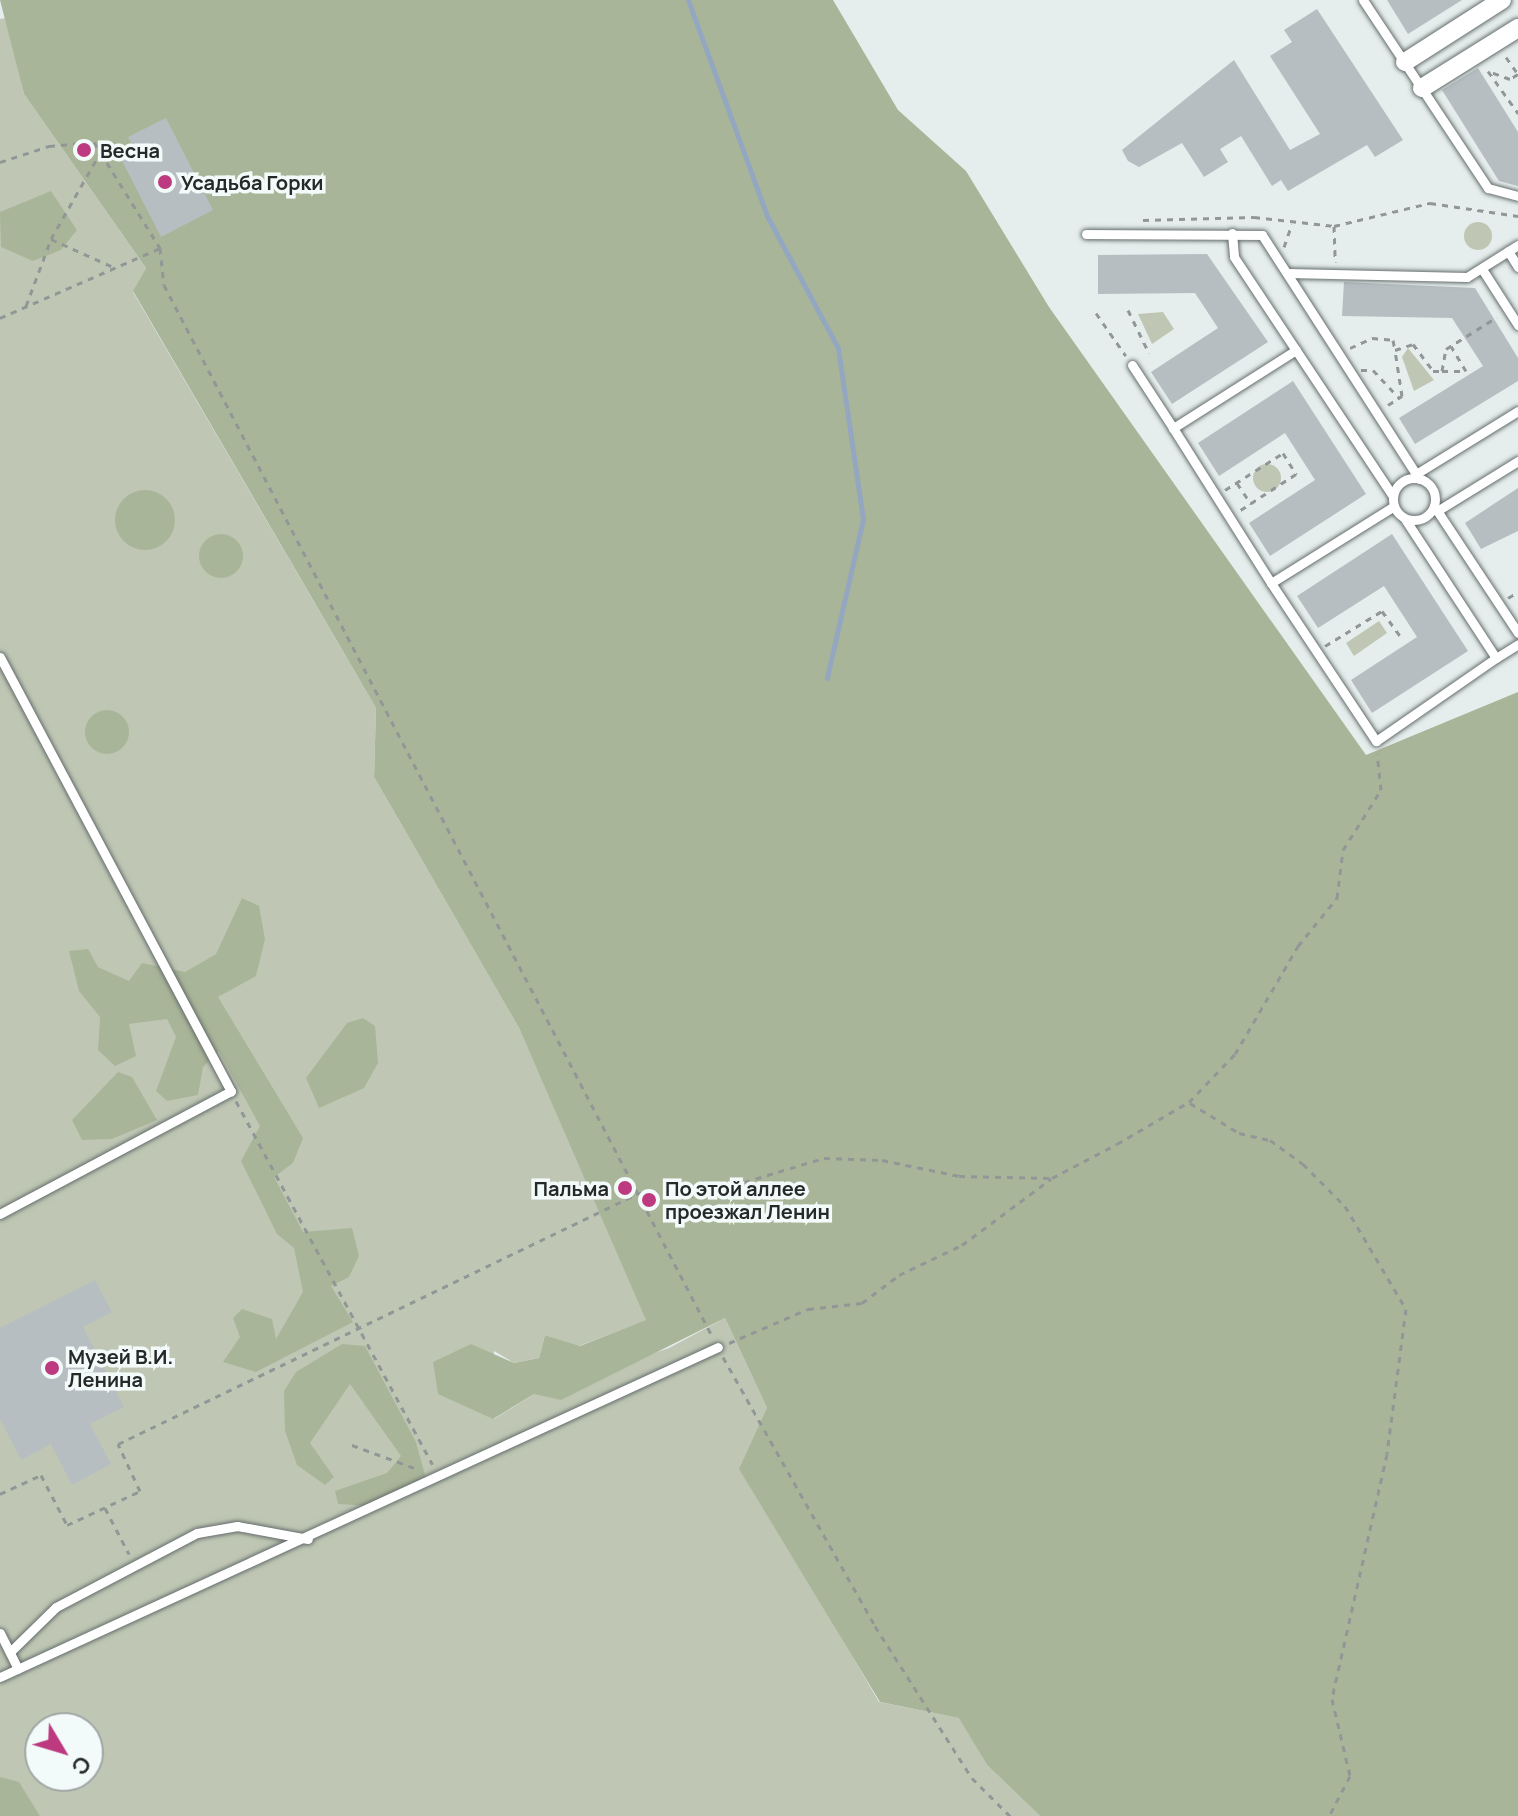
<!DOCTYPE html>
<meta charset="utf-8">
<style>
body{margin:0}
#map{position:relative;width:1518px;height:1816px;overflow:hidden;background:#e5eeed;font-family:Manrope,sans-serif}
div>[style]{position:absolute}
[style*='--x']{left:calc(var(--x)*1px);top:calc(var(--y)*1px);width:calc(var(--w)*1px);rotate:calc(var(--a)*1deg)}
.green>*{inset:0;background:#bfc7b4}
.round{border-radius:50%}
.forest>*{inset:0;background:#a9b598}
.stream>*{height:5px;margin:-2.5px;padding:0 2.5px;transform-origin:2.5px;border-radius:2.5px;background:#94a7c1}
.building>*{inset:0;background:#b6bec1}
.path>*{height:3px;margin-top:-1.5px;transform-origin:0;background:repeating-linear-gradient(90deg,#909796 0 6px,transparent 0 12px)}
.roads{filter:drop-shadow(0 0 2px #666d6d) drop-shadow(0 0 2px #666d6d)}
.lane>*{height:9px;margin:-4.5px;padding:0 4.5px;transform-origin:4.5px;border-radius:4.5px;background:#fff}
.lane>.ring{margin:-4.5px;padding:0;box-sizing:content-box;background:none;border:9px solid #fff;border-radius:50%}
.street>*{height:18px;margin:-9px;padding:0 9px;transform-origin:9px;border-radius:9px;background:#fff}
.dots>*{width:22px;height:22px;translate:-50% -50%;box-sizing:border-box;border:4px solid #f2fbfa;border-radius:50%}
span{translate:-50% -50%;white-space:nowrap;text-align:center;line-height:1.15;-webkit-text-stroke:7px #f2fbfa;paint-order:stroke}
.poi-label{font-size:20px;color:#252928;font-weight:700}
.left{translate:0 -50%;text-align:left}
.right{translate:-100% -50%;text-align:right}
.north{position:absolute;left:24px;top:1712px;width:80px;height:80px;box-sizing:border-box;background:#f2fbfa;border:2px solid #a0a7a6;border-radius:50%;rotate:128deg;font-size:22px;font-weight:700;line-height:32px;text-align:center;color:#252928}
.north::after{content:'';display:block;margin:auto;width:28px;height:36px;background:#bd3a80;clip-path:polygon(50% 0,100% 100%,50% 72%,0 100%)}
</style>
<div id="map">
<div class="green">
<div style="clip-path:polygon(evenodd,6px 18px,24px 94px,146px 268px,133px 292px,376px 708px,374px 777px,519px 1028px,647px 1320px,579px 1346px,545px 1335px,539px 1358px,514px 1363px,494px 1351px,494px 1419px,534px 1394px,669px 1348px,725px 1318px,767px 1408px,826px 1611px,879px 1702px,960px 1718px,987px 1765px,1040px 1816px,0 1816px,0 19px,6px 18px,40px 1728px,88px 1728px,88px 1776px,40px 1776px,40px 1728px)"></div>
<div class="round" style="left:1464px;top:222px;width:28px;height:28px"></div>
<div style="clip-path:polygon(1163px 312px,1174px 329px,1152px 344px,1138px 314px)"></div>
<div style="clip-path:polygon(1408px 348px,1434px 380px,1414px 391px,1402px 357px)"></div>
<div class="round" style="left:1253px;top:464px;width:28px;height:28px"></div>
<div style="clip-path:polygon(1379px 621px,1387px 633px,1354px 656px,1346px 643px)"></div>
</div>
<div class="forest">
<div style="clip-path:polygon(0 0,833px 0,898px 110px,966px 171px,1049px 307px,1366px 755px,1518px 692px,1518px 1816px,1040px 1816px,987px 1765px,959px 1718px,880px 1702px,739px 1469px,767px 1408px,725px 1318px,561px 1400px,534px 1394px,493px 1419px,438px 1394px,433px 1362px,471px 1344px,514px 1363px,539px 1358px,545px 1335px,580px 1346px,646px 1320px,519px 1028px,374px 777px,376px 708px,133px 291px,146px 268px,24px 94px)"></div>
<div style="clip-path:polygon(51px 191px,77px 230px,61px 250px,33px 261px,1px 247px,0 212px)"></div>
<div class="round" style="left:115px;top:490px;width:60px;height:60px"></div>
<div class="round" style="left:199px;top:534px;width:44px;height:44px"></div>
<div class="round" style="left:85px;top:710px;width:44px;height:44px"></div>
<div style="clip-path:polygon(242px 898px,259px 906px,265px 939px,256px 976px,218px 997px,303px 1138px,293px 1163px,274px 1177px,303px 1232px,352px 1228px,359px 1256px,349px 1277px,331px 1286px,353px 1322px,256px 1372px,223px 1362px,240px 1337px,233px 1318px,242px 1309px,272px 1319px,276px 1339px,303px 1292px,294px 1248px,277px 1234px,241px 1161px,260px 1126px,219px 1051px,203px 1067px,198px 1095px,167px 1101px,156px 1091px,176px 1037px,167px 1019px,129px 1024px,136px 1056px,115px 1066px,98px 1050px,100px 1017px,79px 991px,69px 951px,88px 949px,98px 967px,129px 981px,142px 963px,185px 972px,216px 954px)"></div>
<div style="clip-path:polygon(363px 1018px,375px 1026px,378px 1063px,364px 1088px,319px 1108px,306px 1078px,347px 1023px)"></div>
<div style="clip-path:polygon(118px 1072px,132px 1077px,157px 1120px,112px 1139px,82px 1140px,72px 1120px)"></div>
<div style="clip-path:polygon(342px 1344px,365px 1346px,416px 1442px,426px 1479px,375px 1506px,338px 1504px,335px 1491px,387px 1473px,401px 1456px,350px 1384px,310px 1443px,334px 1477px,325px 1485px,297px 1465px,285px 1431px,284px 1391px,296px 1372px)"></div>
<div style="clip-path:polygon(0 1777px,19px 1782px,40px 1816px,0 1816px)"></div>
</div>
<div class="stream">
<div style="--x:688;--y:0;--w:230;--a:69.9"></div>
<div style="--x:767;--y:216;--w:150;--a:61.7"></div>
<div style="--x:838;--y:348;--w:173;--a:81.7"></div>
<div style="--x:863;--y:519;--w:163;--a:102.8"></div>
</div>
<div class="building">
<div style="clip-path:polygon(1387px 0,1462px 0,1408px 34px)"></div>
<div style="clip-path:polygon(1317px 9px,1403px 140px,1375px 157px,1367px 145px,1288px 191px,1281px 180px,1272px 186px,1241px 136px,1220px 149px,1228px 162px,1204px 177px,1182px 143px,1139px 167px,1128px 161px,1122px 150px,1234px 60px,1290px 150px,1320px 134px,1270px 56px,1292px 42px,1284px 30px)"></div>
<div style="clip-path:polygon(1478px 68px,1518px 132px,1518px 186px,1499px 181px,1442px 90px)"></div>
<div style="clip-path:polygon(166px 118px,213px 210px,161px 237px,118px 153px,133px 146px,128px 137px)"></div>
<div style="clip-path:polygon(1207px 254px,1268px 342px,1172px 404px,1151px 372px,1218px 328px,1195px 293px,1098px 294px,1098px 255px)"></div>
<div style="clip-path:polygon(1344px 282px,1475px 288px,1518px 358px,1518px 381px,1415px 444px,1399px 418px,1483px 366px,1452px 318px,1342px 316px)"></div>
<div style="clip-path:polygon(1293px 381px,1366px 494px,1270px 556px,1249px 523px,1315px 480px,1285px 433px,1219px 476px,1198px 443px)"></div>
<div style="clip-path:polygon(1518px 488px,1518px 531px,1481px 549px,1465px 523px)"></div>
<div style="clip-path:polygon(1392px 534px,1468px 651px,1372px 713px,1351px 680px,1417px 637px,1384px 586px,1318px 628px,1297px 596px)"></div>
<div style="clip-path:polygon(95px 1280px,112px 1312px,83px 1327px,124px 1407px,90px 1424px,111px 1464px,72px 1485px,51px 1444px,21px 1460px,0 1419px,0 1328px)"></div>
</div>
<div class="path">
<div style="--x:1506;--y:57;--w:21;--a:55"></div>
<div style="--x:1518;--y:74;--w:9;--a:148"></div>
<div style="--x:1510;--y:79;--w:23;--a:-160"></div>
<div style="--x:1488;--y:71;--w:52;--a:54.5"></div>
<div style="--x:0;--y:162;--w:52;--a:-18.1"></div>
<div style="--x:49;--y:146;--w:45;--a:-5.1"></div>
<div style="--x:94;--y:142;--w:125;--a:58.1"></div>
<div style="--x:160;--y:248;--w:37;--a:84"></div>
<div style="--x:164;--y:285;--w:1185;--a:62.46"></div>
<div style="--x:1143;--y:220;--w:111;--a:-1.5"></div>
<div style="--x:1254;--y:217;--w:81;--a:6.4"></div>
<div style="--x:1334;--y:226;--w:99;--a:-13.5"></div>
<div style="--x:1430;--y:203;--w:89;--a:8.4"></div>
<div style="--x:1334;--y:226;--w:36;--a:88"></div>
<div style="--x:51;--y:239;--w:99;--a:-60.3"></div>
<div style="--x:1284;--y:247;--w:24;--a:-71"></div>
<div style="--x:26;--y:306;--w:72;--a:-69.5"></div>
<div style="--x:51;--y:239;--w:68;--a:24.3"></div>
<div style="--x:1128;--y:310;--w:48;--a:64"></div>
<div style="--x:1096;--y:313;--w:52;--a:55.1"></div>
<div style="--x:0;--y:318;--w:175;--a:-23.6"></div>
<div style="--x:1350;--y:348;--w:24;--a:-24"></div>
<div style="--x:1372;--y:338;--w:21;--a:5"></div>
<div style="--x:1393;--y:340;--w:10;--a:79"></div>
<div style="--x:1361;--y:370;--w:12;--a:0"></div>
<div style="--x:1373;--y:370;--w:38;--a:47"></div>
<div style="--x:1442;--y:371;--w:24;--a:0"></div>
<div style="--x:1466;--y:371;--w:29;--a:-121"></div>
<div style="--x:1388;--y:405;--w:17;--a:-33"></div>
<div style="--x:1402;--y:396;--w:47;--a:-98.7"></div>
<div style="--x:1395;--y:350;--w:19;--a:-18"></div>
<div style="--x:1413;--y:344;--w:34;--a:53"></div>
<div style="--x:1433;--y:371;--w:9;--a:0"></div>
<div style="--x:1442;--y:371;--w:22;--a:-80"></div>
<div style="--x:1446;--y:349;--w:60;--a:-32.1"></div>
<div style="--x:1237;--y:483;--w:25;--a:56"></div>
<div style="--x:1225;--y:490;--w:69;--a:-32.5"></div>
<div style="--x:1283;--y:453;--w:25;--a:58"></div>
<div style="--x:1296;--y:474;--w:68;--a:147"></div>
<div style="--x:1508;--y:598;--w:12;--a:-31"></div>
<div style="--x:1325;--y:646;--w:67;--a:-31.6"></div>
<div style="--x:1382;--y:611;--w:32;--a:54"></div>
<div style="--x:236;--y:1101;--w:413;--a:61.6"></div>
<div style="--x:1190;--y:1103;--w:57;--a:31.5"></div>
<div style="--x:1239;--y:1133;--w:32;--a:13"></div>
<div style="--x:1270;--y:1140;--w:41;--a:36"></div>
<div style="--x:1303;--y:1164;--w:59;--a:45"></div>
<div style="--x:1345;--y:1206;--w:120;--a:59.4"></div>
<div style="--x:1406;--y:1309;--w:146;--a:97.5"></div>
<div style="--x:1387;--y:1454;--w:251;--a:102.7"></div>
<div style="--x:1332;--y:1699;--w:79;--a:76.8"></div>
<div style="--x:1350;--y:1776;--w:45;--a:117.7"></div>
<div style="--x:729;--y:1343;--w:86;--a:-23.3"></div>
<div style="--x:808;--y:1309;--w:54;--a:-6.3"></div>
<div style="--x:862;--y:1303;--w:46;--a:-37.1"></div>
<div style="--x:899;--y:1275;--w:70;--a:-25.5"></div>
<div style="--x:962;--y:1245;--w:111;--a:-36.6"></div>
<div style="--x:723;--y:1357;--w:309;--a:60.5"></div>
<div style="--x:875;--y:1626;--w:180;--a:57.5"></div>
<div style="--x:972;--y:1778;--w:54;--a:45"></div>
<div style="--x:352;--y:1445;--w:72;--a:20.2"></div>
<div style="--x:0;--y:1494;--w:45;--a:-24.9"></div>
<div style="--x:41;--y:1475;--w:56;--a:62.5"></div>
<div style="--x:67;--y:1525;--w:81;--a:-25"></div>
<div style="--x:140;--y:1491;--w:52;--a:-115.1"></div>
<div style="--x:118;--y:1444;--w:578;--a:-25.72"></div>
<div style="--x:639;--y:1193;--w:59;--a:2.9"></div>
<div style="--x:698;--y:1196;--w:132;--a:-16.8"></div>
<div style="--x:824;--y:1158;--w:58;--a:2"></div>
<div style="--x:882;--y:1160;--w:79;--a:11.7"></div>
<div style="--x:959;--y:1176;--w:93;--a:1.2"></div>
<div style="--x:1052;--y:1178;--w:73;--a:-27.6"></div>
<div style="--x:1117;--y:1144;--w:83;--a:-30.3"></div>
<div style="--x:1189;--y:1102;--w:66;--a:-46.2"></div>
<div style="--x:1235;--y:1054;--w:125;--a:-59.7"></div>
<div style="--x:1298;--y:946;--w:62;--a:-50.9"></div>
<div style="--x:1337;--y:898;--w:48;--a:-82.9"></div>
<div style="--x:1343;--y:850;--w:71;--a:-57.7"></div>
<div style="--x:1381;--y:790;--w:36;--a:-96"></div>
<div style="--x:105;--y:1508;--w:52;--a:62.4"></div>
</div>
<div class="roads">
<div class="lane">
<div style="--x:1363;--y:0;--w:226;--a:56.4"></div>
<div style="--x:1488;--y:188;--w:31;--a:15"></div>
<div style="--x:1232;--y:233;--w:24;--a:85"></div>
<div style="--x:1234;--y:257;--w:287;--a:56.4"></div>
<div style="--x:1086;--y:234;--w:176;--a:0.3"></div>
<div style="--x:1262;--y:235;--w:290;--a:57.2"></div>
<div style="--x:1508;--y:251;--w:19;--a:58"></div>
<div style="--x:1482;--y:269;--w:67;--a:57.3"></div>
<div style="--x:1288;--y:273;--w:179;--a:1.3"></div>
<div style="--x:1467;--y:277;--w:60;--a:-32.1"></div>
<div style="--x:1296;--y:350;--w:146;--a:147.6"></div>
<div style="--x:1173;--y:428;--w:183;--a:57.7"></div>
<div style="--x:1271;--y:583;--w:145;--a:-32"></div>
<div style="--x:1132;--y:365;--w:75;--a:56.9"></div>
<div style="--x:1416;--y:474;--w:120;--a:-31.7"></div>
<div class="ring" style="left:1393px;top:478px;width:33px;height:33px"></div>
<div style="--x:1434;--y:506;--w:152;--a:56.5"></div>
<div style="--x:1437;--y:511;--w:95;--a:-31.7"></div>
<div style="--x:1405;--y:519;--w:166;--a:56.8"></div>
<div style="--x:1496;--y:658;--w:26;--a:-32"></div>
<div style="--x:1271;--y:583;--w:190;--a:56.4"></div>
<div style="--x:1376;--y:741;--w:146;--a:-34.7"></div>
<div style="--x:0;--y:657;--w:492;--a:62"></div>
<div style="--x:231;--y:1091;--w:262;--a:152"></div>
<div style="--x:0;--y:1633;--w:40;--a:63.4"></div>
<div style="--x:10;--y:1652;--w:64;--a:-44.4"></div>
<div style="--x:56;--y:1607;--w:159;--a:-27.7"></div>
<div style="--x:197;--y:1533;--w:41;--a:-9.9"></div>
<div style="--x:237;--y:1526;--w:72;--a:10.4"></div>
<div style="--x:0;--y:1677;--w:790;--a:-24.68"></div>
</div>
<div class="street">
<div style="--x:1405;--y:62;--w:115;--a:-32.6"></div>
<div style="--x:1422;--y:88;--w:113;--a:-32"></div>
</div>
</div>
<div class="dots">
<div style="left:84px;top:150px;background:#bd3a80"></div>
<div style="left:165px;top:182px;background:#bd3a80"></div>
<div style="left:625px;top:1188px;background:#bd3a80"></div>
<div style="left:649px;top:1200px;background:#bd3a80"></div>
<div style="left:52px;top:1368px;background:#bd3a80"></div>
</div>
<div class="poi-label">
<span class="left" style="left:100px;top:150px">Весна</span>
<span class="left" style="left:181px;top:182px">Усадьба Горки</span>
<span class="right" style="left:609px;top:1188px">Пальма</span>
<span class="left" style="left:665px;top:1200px">По этой аллее<br>проезжал Ленин</span>
<span class="left" style="left:68px;top:1368px">Музей В.И.<br>Ленина</span>
</div>
<div class="north">С</div>
</div>
